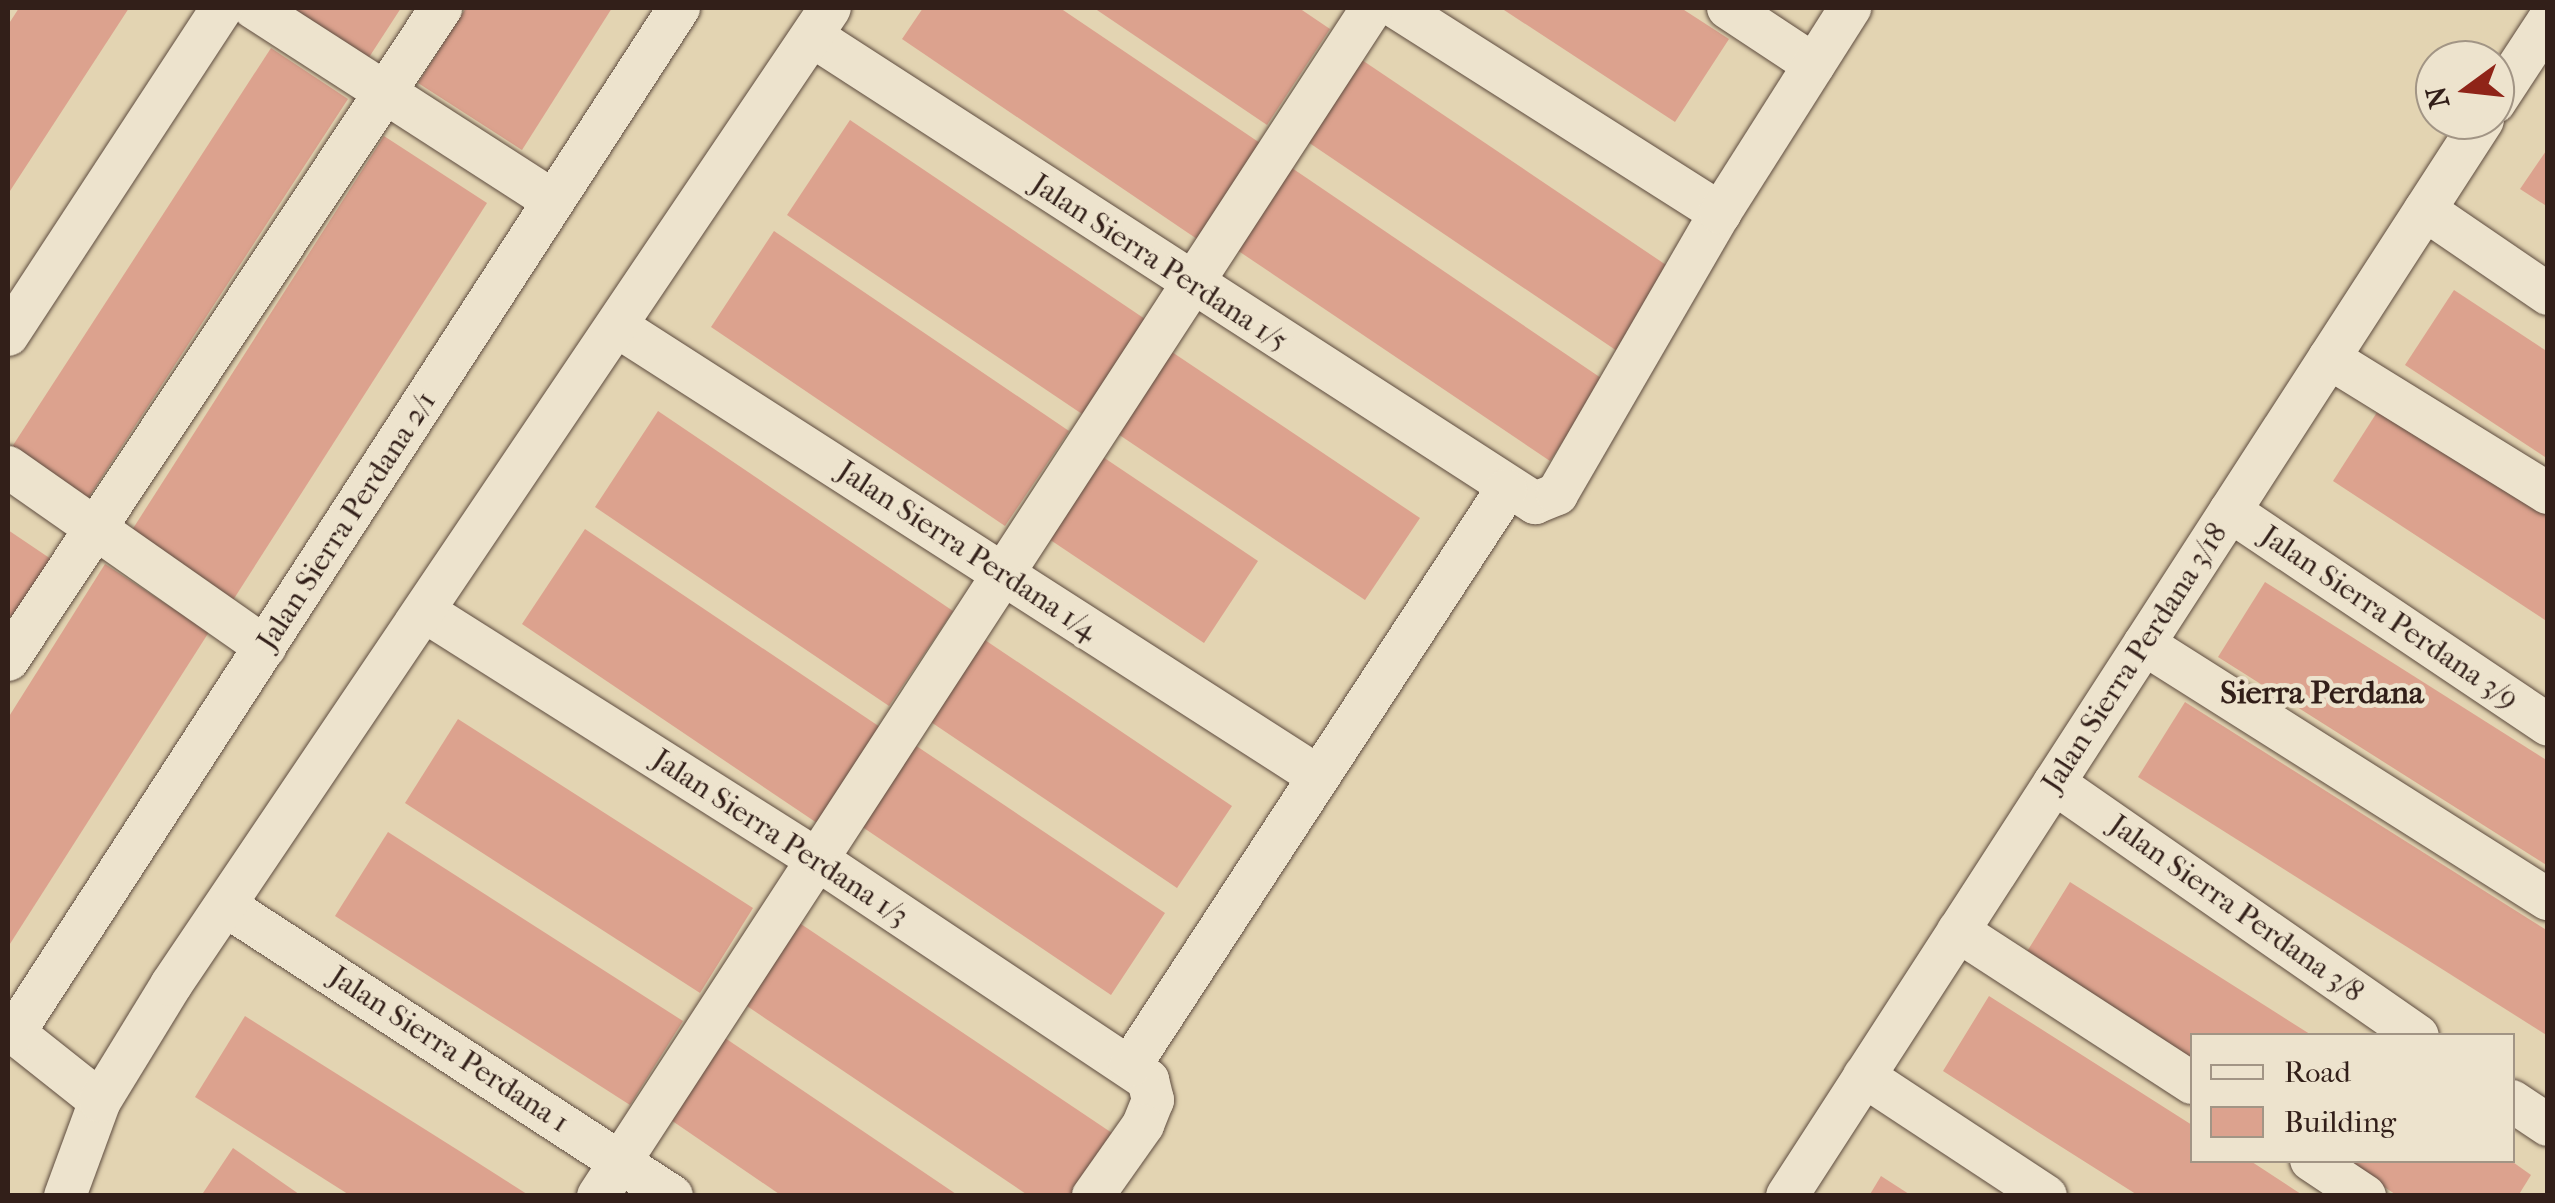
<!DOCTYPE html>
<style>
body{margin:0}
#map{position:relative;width:2555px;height:1203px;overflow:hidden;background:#e3d4b2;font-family:"IM FELL French Canon",serif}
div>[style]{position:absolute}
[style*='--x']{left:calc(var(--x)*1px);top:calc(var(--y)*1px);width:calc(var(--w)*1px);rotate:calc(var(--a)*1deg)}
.building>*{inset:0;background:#dca28e}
.roads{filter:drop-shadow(0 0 2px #5e4c3f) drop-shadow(0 0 2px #5e4c3f)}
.minor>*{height:42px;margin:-21px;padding:0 21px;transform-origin:21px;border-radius:21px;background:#ede3cd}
span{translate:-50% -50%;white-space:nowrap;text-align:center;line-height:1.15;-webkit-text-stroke:9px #ede3cd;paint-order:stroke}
.street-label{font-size:30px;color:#321f19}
.neighbourhood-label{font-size:32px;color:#321f19;font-weight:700}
.frame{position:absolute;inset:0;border:10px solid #321f19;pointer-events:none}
.legend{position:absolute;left:2190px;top:1033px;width:325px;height:130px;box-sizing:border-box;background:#ede3cd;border:2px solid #a29585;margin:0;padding:12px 18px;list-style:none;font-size:30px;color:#321f19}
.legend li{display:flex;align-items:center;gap:20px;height:50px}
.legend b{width:50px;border:2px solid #a29585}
.north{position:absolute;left:2415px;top:40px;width:100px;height:100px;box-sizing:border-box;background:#ede3cd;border:2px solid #a29585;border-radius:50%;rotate:255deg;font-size:28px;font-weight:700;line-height:40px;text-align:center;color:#321f19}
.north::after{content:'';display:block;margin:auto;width:35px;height:45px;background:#8f2418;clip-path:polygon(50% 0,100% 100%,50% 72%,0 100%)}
</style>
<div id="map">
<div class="building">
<div style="clip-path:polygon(19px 8px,129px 8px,8px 194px,8px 25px)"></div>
<div style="clip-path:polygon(290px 8px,401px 8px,364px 65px)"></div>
<div style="clip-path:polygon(466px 8px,612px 8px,522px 150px,418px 83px)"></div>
<div style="clip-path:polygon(923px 8px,1060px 8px,1260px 143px,1197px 239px,902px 39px)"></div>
<div style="clip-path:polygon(1094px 8px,1299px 8px,1330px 29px,1267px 125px)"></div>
<div style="clip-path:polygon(1501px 8px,1681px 8px,1729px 39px,1675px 122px)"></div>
<div style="clip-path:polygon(271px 48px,348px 99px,81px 509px,8px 453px)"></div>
<div style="clip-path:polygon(1359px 58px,1675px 271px,1620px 353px,1305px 140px)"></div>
<div style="clip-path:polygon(850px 120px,1145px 319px,1082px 414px,787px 215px)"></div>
<div style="clip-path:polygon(384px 136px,487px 203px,228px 608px,125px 541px)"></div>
<div style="clip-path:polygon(2548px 148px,2548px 207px,2520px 189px)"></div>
<div style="clip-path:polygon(1289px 166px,1604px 380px,1550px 461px,1234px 248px)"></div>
<div style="clip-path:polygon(774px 231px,1069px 431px,1005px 526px,711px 327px)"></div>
<div style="clip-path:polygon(2454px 290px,2548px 352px,2548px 459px,2405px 365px)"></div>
<div style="clip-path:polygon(1166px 348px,1420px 518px,1365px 600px,1112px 430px)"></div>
<div style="clip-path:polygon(2381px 406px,2548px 515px,2548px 622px,2333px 481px)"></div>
<div style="clip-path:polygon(658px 411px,953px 611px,889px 706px,595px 507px)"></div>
<div style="clip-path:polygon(1100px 455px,1258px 561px,1204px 643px,1046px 537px)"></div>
<div style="clip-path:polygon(585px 529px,880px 727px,817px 823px,522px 624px)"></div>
<div style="clip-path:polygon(8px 530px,51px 559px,13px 618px,8px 614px)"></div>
<div style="clip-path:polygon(105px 564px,209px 632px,8px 947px,8px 718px)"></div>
<div style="clip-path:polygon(2265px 582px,2548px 761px,2548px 866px,2218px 657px)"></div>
<div style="clip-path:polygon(979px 636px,1232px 806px,1177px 888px,925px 718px)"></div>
<div style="clip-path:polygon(2185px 702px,2548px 931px,2548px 1036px,2138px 777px)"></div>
<div style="clip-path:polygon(458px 719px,753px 908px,700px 993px,405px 803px)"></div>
<div style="clip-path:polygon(912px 743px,1165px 913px,1111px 995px,858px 824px)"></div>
<div style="clip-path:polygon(388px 832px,683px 1021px,630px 1105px,335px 916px)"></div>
<div style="clip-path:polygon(2070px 882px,2313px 1036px,2192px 1036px,2192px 1065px,2023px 958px)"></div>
<div style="clip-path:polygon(798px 922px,1115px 1135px,1074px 1196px,1029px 1196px,744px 1004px)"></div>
<div style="clip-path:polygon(1989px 996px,2192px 1125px,2192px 1160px,2249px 1160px,2304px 1196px,2139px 1196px,2041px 1134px,1943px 1071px)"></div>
<div style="clip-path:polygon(245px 1016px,461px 1152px,530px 1196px,351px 1196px,195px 1097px)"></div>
<div style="clip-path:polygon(722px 1036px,959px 1196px,782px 1196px,668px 1118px)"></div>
<div style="clip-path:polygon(233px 1148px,296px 1192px,301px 1196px,201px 1196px)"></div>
<div style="clip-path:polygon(2343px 1160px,2510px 1160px,2531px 1175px,2518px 1196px,2398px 1196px)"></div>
<div style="clip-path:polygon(1881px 1176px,1912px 1196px,1869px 1196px)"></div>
</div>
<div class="roads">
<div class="minor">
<div style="--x:254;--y:8;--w:356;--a:32.8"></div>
<div style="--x:1397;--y:8;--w:383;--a:32.4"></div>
<div style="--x:1728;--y:8;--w:103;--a:33.5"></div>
<div style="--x:812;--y:36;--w:861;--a:32.86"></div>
<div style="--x:1535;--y:503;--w:24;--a:-22"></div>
<div style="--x:1557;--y:494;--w:325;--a:-59.9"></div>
<div style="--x:1720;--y:213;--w:243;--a:-57.6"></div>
<div style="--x:2495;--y:102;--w:97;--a:-56.8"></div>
<div style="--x:2425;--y:210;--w:149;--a:34.3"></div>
<div style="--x:618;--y:327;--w:829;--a:32.69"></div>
<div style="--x:8;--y:335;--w:391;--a:-56.8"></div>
<div style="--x:2329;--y:358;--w:257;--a:31.7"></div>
<div style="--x:8;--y:467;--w:314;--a:35"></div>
<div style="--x:2230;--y:511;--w:383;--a:33.9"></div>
<div style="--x:427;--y:613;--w:462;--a:32.3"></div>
<div style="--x:818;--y:860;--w:397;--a:33.7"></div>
<div style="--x:1148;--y:1080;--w:21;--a:76"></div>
<div style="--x:1153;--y:1100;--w:27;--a:112"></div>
<div style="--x:1143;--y:1125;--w:87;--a:125.2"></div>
<div style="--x:2144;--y:644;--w:478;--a:32.3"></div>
<div style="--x:8;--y:660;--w:783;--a:-56.41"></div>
<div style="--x:2054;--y:783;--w:443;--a:34.8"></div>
<div style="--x:226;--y:906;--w:532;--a:33.03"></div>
<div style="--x:1958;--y:931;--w:279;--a:33"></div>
<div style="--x:8;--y:1028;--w:117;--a:38.4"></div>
<div style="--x:14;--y:1033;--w:1222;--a:-57.03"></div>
<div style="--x:1130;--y:1066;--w:688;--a:-56.86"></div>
<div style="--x:1864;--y:1076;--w:218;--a:33.4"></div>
<div style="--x:2512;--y:1101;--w:43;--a:33.7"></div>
<div style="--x:2311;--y:1160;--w:65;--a:33.7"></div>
<div style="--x:65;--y:1196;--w:101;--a:-69.8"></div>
<div style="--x:100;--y:1101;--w:136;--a:-58.5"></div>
<div style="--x:171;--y:985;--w:1178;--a:-56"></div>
<div style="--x:598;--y:1196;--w:1418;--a:-56.92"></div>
<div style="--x:1787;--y:1196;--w:1281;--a:-57.1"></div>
</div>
</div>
<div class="street-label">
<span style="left:1159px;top:263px;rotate:33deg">Jalan Sierra Perdana 1/5</span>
<span style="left:347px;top:521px;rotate:-57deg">Jalan Sierra Perdana 2/1</span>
<span style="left:967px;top:551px;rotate:33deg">Jalan Sierra Perdana 1/4</span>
<span style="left:2389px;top:618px;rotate:34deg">Jalan Sierra Perdana 3/9</span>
<span style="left:2135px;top:658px;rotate:-57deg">Jalan Sierra Perdana 3/18</span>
<span style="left:780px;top:838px;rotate:33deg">Jalan Sierra Perdana 1/3</span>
<span style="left:2236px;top:909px;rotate:35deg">Jalan Sierra Perdana 3/8</span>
<span style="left:449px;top:1050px;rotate:33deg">Jalan Sierra Perdana 1</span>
</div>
<div class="neighbourhood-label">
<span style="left:2322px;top:693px">Sierra Perdana</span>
</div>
<div class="frame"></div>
<ul class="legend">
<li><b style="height:12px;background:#ede3cd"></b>Road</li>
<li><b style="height:28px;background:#dca28e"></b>Building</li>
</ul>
<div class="north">N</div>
</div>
